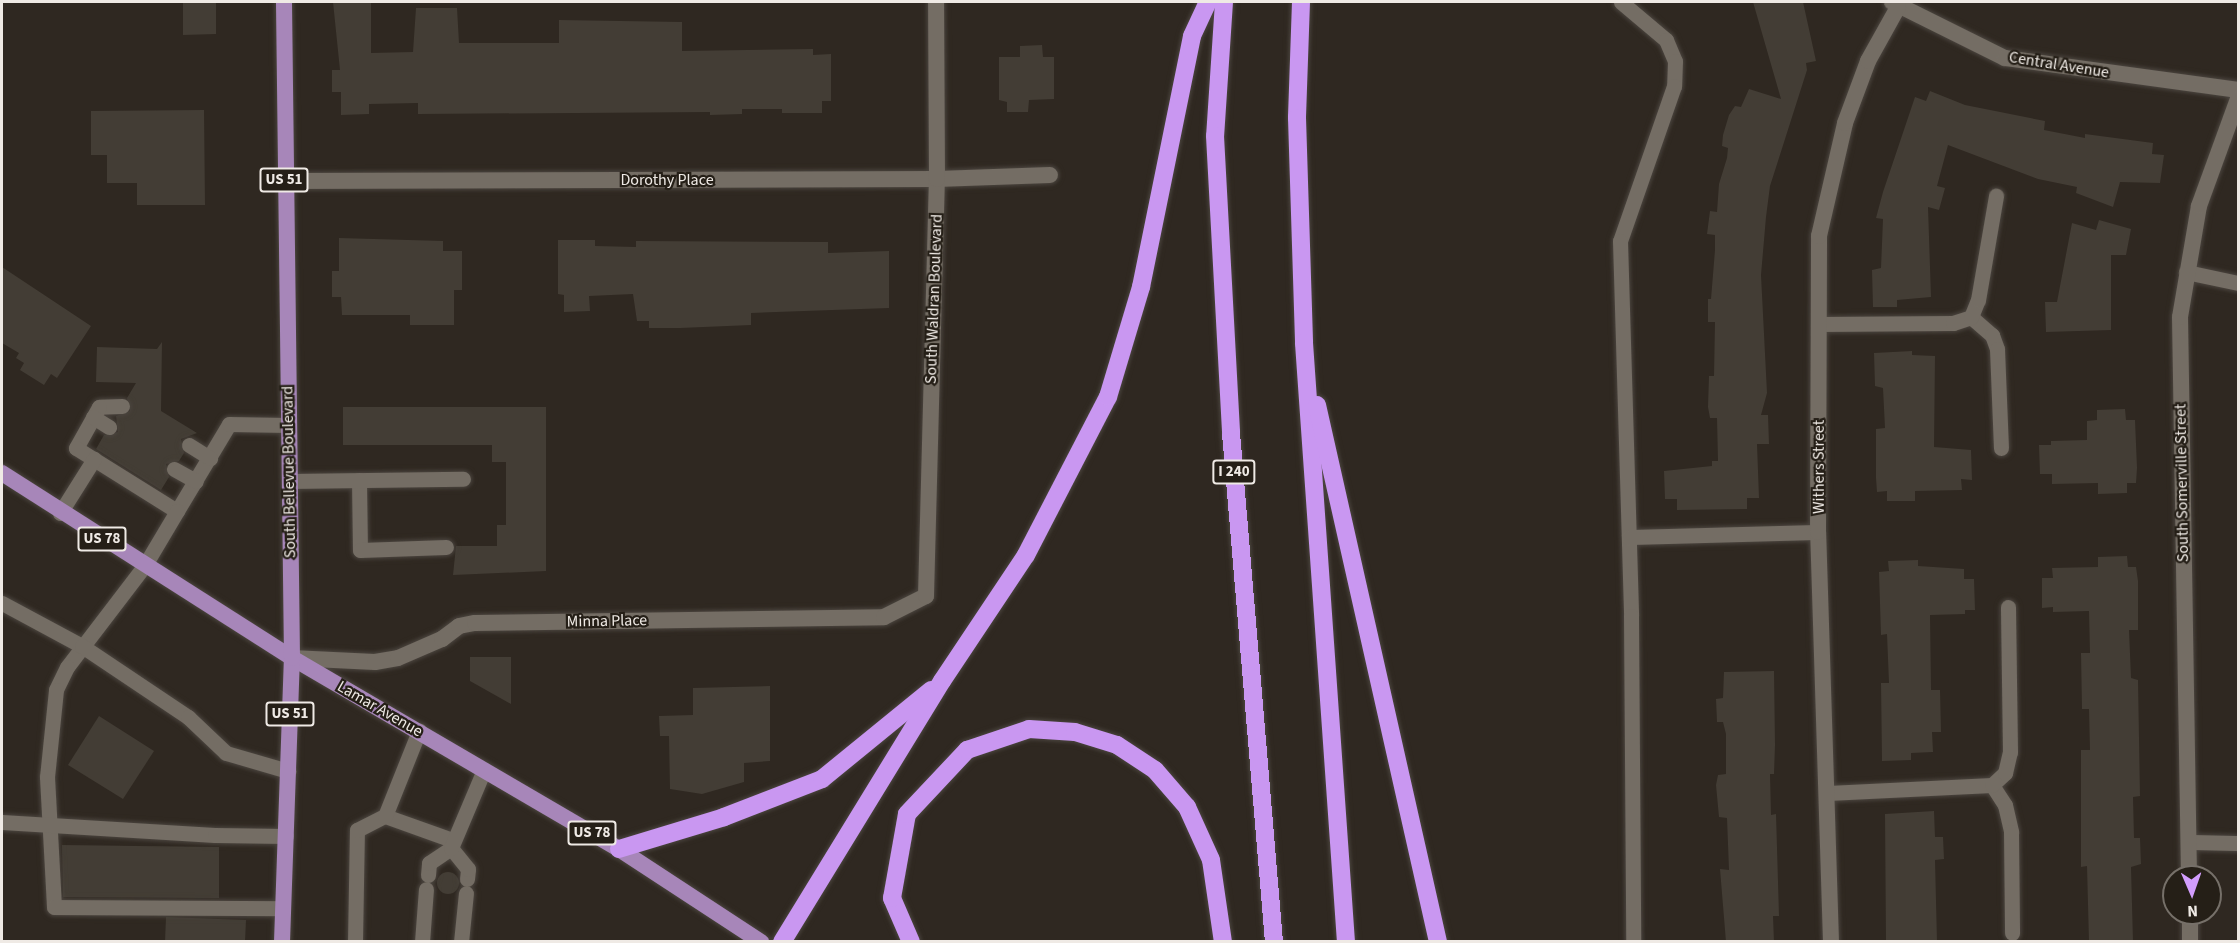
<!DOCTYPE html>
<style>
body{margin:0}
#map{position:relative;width:2240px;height:943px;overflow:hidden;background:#2f2821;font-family:"Source Sans 3",sans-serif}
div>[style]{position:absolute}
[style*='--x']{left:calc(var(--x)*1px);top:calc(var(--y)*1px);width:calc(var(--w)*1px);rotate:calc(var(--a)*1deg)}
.building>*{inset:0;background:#433d35}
.round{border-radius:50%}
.roads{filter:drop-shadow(0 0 2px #4b453f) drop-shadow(0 0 2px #4b453f)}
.service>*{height:15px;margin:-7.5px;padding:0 7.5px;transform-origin:7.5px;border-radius:7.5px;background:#746d64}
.minor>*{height:16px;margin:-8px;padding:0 8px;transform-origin:8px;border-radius:8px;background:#746d64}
.primary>*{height:16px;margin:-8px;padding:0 8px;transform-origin:8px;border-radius:8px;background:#a786b9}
.motorway>*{height:18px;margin:-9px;padding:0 9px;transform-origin:9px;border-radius:9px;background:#c997f1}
span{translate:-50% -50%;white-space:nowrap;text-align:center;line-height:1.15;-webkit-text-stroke:4.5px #251f17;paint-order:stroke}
.shield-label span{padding:2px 4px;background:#251f17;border:2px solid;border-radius:4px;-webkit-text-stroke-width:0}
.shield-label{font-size:15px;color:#efeae5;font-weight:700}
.street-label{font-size:16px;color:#efeae5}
.frame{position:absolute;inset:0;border:3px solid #efeae5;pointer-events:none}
.north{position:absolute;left:2162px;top:865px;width:60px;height:60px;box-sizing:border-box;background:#251f17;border:2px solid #767069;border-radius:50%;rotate:178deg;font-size:16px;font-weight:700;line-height:24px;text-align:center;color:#efeae5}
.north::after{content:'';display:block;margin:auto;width:21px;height:27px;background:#d29dfd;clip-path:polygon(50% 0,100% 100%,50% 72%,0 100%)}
</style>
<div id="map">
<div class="building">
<div style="clip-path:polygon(183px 2px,216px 2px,216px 34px,183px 35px)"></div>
<div style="clip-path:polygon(333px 2px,371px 2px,371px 53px,413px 52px,416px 8px,457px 8px,459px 43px,559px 43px,559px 20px,682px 22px,682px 51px,813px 49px,813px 55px,831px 54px,831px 101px,822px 101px,822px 113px,782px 113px,782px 109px,742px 109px,742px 114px,710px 115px,710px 112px,418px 114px,418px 103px,369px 104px,369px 114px,341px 115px,341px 92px,332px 92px,332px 70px,340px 70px)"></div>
<div style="clip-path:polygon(1753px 2px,1803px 2px,1816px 61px,1806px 63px,1807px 70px,1770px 186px,1766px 217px,1761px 275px,1767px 393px,1761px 415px,1768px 415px,1769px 444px,1757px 444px,1759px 498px,1747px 498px,1747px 509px,1677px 510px,1677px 499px,1665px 499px,1664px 471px,1712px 466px,1712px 461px,1718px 461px,1717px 418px,1710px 418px,1708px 407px,1709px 376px,1714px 376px,1715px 322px,1708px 322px,1708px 299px,1711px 299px,1715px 250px,1715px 235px,1707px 234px,1710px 211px,1717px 212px,1719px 184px,1727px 158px,1728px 148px,1722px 146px,1723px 135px,1729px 115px,1735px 106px,1741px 107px,1749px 89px,1781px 99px)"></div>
<div style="clip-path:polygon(1042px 45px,1043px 57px,1054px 57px,1054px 99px,1029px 100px,1028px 112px,1007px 112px,1007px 102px,999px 100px,999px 57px,1020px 57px,1020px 46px)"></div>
<div style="clip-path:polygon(1930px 91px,1965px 105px,2045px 121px,2044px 130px,2085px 138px,2085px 134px,2153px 143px,2152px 154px,2164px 155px,2160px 183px,2120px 182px,2113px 207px,2076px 193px,2077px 187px,2038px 179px,1948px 145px,1937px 186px,1945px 188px,1939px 210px,1928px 207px,1931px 297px,1897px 300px,1897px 307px,1873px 307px,1872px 270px,1881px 268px,1883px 219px,1876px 218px,1883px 192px,1915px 97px,1926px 101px)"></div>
<div style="clip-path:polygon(204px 110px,205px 205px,137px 205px,137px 183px,107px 183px,107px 155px,91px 155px,91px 111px)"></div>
<div style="clip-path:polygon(2099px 220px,2131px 229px,2126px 255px,2111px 255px,2111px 330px,2046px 332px,2045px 302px,2057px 302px,2072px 223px,2096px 230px)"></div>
<div style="clip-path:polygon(339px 238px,443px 241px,443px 251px,462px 251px,462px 290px,454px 290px,454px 325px,410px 325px,410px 315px,342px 315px,341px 297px,332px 297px,332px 271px,339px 271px)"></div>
<div style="clip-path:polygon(558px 240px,595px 240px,595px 246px,636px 247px,636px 241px,828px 242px,828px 253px,889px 251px,889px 308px,751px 313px,751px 325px,680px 328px,649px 328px,649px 321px,637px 321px,633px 294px,589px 296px,590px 311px,564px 312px,564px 295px,558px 294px)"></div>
<div style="clip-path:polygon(2px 267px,91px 326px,57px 378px,51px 374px,44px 385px,20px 370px,24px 363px,16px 358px,19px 353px,2px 343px)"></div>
<div style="clip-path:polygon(162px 342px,161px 411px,197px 433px,181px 439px,184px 453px,179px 461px,166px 464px,169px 477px,161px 490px,96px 449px,104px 435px,118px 432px,116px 416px,130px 411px,127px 398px,136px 383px,96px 382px,97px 347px,157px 349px)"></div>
<div style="clip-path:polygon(1912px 351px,1912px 355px,1935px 356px,1934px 447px,1971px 450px,1972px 480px,1961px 479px,1962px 490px,1915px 491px,1915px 501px,1887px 501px,1887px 491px,1877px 492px,1876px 478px,1876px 429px,1885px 428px,1883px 388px,1875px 386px,1874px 353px)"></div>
<div style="clip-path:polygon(343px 407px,546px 407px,546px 571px,453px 575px,456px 546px,497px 546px,497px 525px,506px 525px,506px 462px,492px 462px,492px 445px,343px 445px)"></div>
<div style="clip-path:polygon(2125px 409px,2126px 420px,2135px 420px,2137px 468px,2136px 483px,2127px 483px,2127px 493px,2098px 494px,2098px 483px,2052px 484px,2052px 474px,2040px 474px,2039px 445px,2051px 445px,2051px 441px,2087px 440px,2087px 421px,2097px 420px,2097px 410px)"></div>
<div style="clip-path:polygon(2127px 556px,2128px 567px,2136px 567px,2138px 581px,2138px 630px,2129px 630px,2131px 678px,2138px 680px,2140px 796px,2133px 797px,2134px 838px,2140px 838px,2141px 864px,2131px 867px,2133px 942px,2089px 942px,2087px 866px,2081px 867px,2081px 750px,2090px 750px,2089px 709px,2082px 709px,2081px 653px,2090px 653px,2089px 611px,2053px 612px,2053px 607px,2042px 608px,2042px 578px,2053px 578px,2052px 568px,2098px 567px,2098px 557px)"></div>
<div style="clip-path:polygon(1918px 560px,1918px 566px,1964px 569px,1964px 579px,1974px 579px,1975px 610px,1965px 610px,1965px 614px,1930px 615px,1931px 690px,1940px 690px,1941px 732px,1932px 732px,1933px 752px,1911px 753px,1911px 760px,1882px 761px,1881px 683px,1889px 683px,1887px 634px,1881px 635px,1879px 572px,1889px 571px,1888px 561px)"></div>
<div style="clip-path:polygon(470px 657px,511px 657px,511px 704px,470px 681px)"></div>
<div style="clip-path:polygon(1774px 671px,1775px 745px,1774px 774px,1770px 774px,1771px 815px,1776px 814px,1779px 916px,1773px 916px,1774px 942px,1726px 942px,1720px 869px,1729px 870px,1727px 818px,1719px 817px,1716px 785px,1718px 775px,1726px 774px,1726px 734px,1723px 722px,1717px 722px,1716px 699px,1723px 698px,1724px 672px)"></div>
<div style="clip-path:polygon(770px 686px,770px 761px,744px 763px,744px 782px,702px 794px,670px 789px,669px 736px,660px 736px,659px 716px,693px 715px,693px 688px)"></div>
<div style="clip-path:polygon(99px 716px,154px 751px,123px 799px,68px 765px)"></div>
<div style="clip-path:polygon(1934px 811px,1935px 837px,1943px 837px,1944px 859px,1935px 860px,1937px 942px,1886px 942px,1885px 814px)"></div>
<div style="clip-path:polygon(62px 845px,219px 847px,219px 898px,63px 897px)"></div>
<div class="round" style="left:437px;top:872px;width:22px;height:22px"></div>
<div style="clip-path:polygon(166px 917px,246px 920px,245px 942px,165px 942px)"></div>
</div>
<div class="roads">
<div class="service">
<div style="--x:1621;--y:2;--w:59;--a:40.2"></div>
<div style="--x:1666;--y:40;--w:23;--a:67"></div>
<div style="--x:1675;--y:61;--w:25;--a:92"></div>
<div style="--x:1674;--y:86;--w:164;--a:109.2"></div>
<div style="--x:1620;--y:241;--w:375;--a:88.3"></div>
<div style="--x:1631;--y:616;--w:326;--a:89.6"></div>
<div style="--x:2186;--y:272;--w:53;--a:11.9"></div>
<div style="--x:1971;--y:317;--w:28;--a:41"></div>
<div style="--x:1992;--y:335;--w:15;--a:70"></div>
<div style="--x:1997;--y:349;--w:99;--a:87.7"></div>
<div style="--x:1819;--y:324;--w:134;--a:-0.4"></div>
<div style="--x:1953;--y:323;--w:19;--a:-18"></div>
<div style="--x:1971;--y:317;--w:18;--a:-68"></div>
<div style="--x:1978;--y:300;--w:106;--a:-80.2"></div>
<div style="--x:122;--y:406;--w:23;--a:178"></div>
<div style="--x:99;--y:407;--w:47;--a:119.3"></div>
<div style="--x:76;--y:448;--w:119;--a:32"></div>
<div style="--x:177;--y:511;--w:101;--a:-59.1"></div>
<div style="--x:229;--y:424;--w:59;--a:1"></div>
<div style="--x:93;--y:417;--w:19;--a:32"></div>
<div style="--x:189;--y:445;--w:25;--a:32"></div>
<div style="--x:174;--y:469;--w:25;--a:29"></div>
<div style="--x:359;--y:480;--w:70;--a:89.2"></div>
<div style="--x:360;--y:550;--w:86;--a:-2"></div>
<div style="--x:289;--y:481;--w:174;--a:-0.7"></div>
<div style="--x:177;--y:511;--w:63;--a:120.7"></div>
<div style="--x:145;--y:565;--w:128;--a:127.4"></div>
<div style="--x:67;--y:667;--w:25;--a:116"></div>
<div style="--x:56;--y:690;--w:87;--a:95.9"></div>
<div style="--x:47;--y:777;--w:130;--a:86.9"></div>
<div style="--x:54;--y:907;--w:229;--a:0.3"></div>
<div style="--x:60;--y:513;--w:64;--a:-57.8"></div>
<div style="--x:1629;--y:537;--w:189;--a:-1.5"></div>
<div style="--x:2;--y:603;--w:91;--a:28.3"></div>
<div style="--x:82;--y:646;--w:128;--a:33.8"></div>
<div style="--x:188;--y:717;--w:52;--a:43.5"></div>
<div style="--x:226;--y:753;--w:65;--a:16.2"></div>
<div style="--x:1992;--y:785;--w:24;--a:57"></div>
<div style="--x:2005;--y:805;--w:28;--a:77"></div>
<div style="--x:2011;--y:832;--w:101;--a:89.4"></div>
<div style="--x:1828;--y:793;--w:164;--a:-2.8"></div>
<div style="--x:1992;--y:785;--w:18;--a:-43"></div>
<div style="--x:2005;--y:773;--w:22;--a:-77"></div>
<div style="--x:2010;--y:752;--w:145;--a:-90.8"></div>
<div style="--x:385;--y:816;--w:71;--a:19.7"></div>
<div style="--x:2;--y:822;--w:213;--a:3.5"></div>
<div style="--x:215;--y:835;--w:71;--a:0.8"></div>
<div style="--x:2189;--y:842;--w:49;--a:1.2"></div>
<div style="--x:428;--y:875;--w:12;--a:-85"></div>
<div style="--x:429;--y:863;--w:27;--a:-34"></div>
<div style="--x:467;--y:879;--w:10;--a:-84"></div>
<div style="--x:468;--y:869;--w:27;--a:-129"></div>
<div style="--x:451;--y:848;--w:85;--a:-67.1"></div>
<div style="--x:355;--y:942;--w:112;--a:-89"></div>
<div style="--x:357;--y:830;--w:31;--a:-27"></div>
<div style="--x:385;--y:816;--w:92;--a:-68.2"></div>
<div style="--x:422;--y:942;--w:53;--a:-85.7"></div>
<div style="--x:461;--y:942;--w:49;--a:-84.2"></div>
</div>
<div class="minor">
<div style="--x:1892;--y:2;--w:126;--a:26.4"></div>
<div style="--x:2005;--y:58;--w:235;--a:7.8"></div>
<div style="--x:284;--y:181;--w:653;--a:-0.18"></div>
<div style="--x:937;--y:179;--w:113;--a:-2"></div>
<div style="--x:292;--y:658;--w:83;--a:2.8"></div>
<div style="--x:375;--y:662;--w:23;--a:-10"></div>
<div style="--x:398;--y:658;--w:48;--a:-23.4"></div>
<div style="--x:442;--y:639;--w:21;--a:-37"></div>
<div style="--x:459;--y:626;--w:16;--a:-11"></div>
<div style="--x:475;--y:623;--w:409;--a:-0.8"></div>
<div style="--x:884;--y:617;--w:47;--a:-26.6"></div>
<div style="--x:926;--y:596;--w:417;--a:-88.5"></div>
<div style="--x:937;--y:179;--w:177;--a:-90.3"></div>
<div style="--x:2189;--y:877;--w:560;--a:-90.92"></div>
<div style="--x:2180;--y:317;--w:113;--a:-80.3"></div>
<div style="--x:2199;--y:206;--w:114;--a:-70"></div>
<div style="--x:2190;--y:913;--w:29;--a:90"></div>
<div style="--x:1831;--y:942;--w:410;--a:-91.8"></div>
<div style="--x:1818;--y:532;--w:296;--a:-89.8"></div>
<div style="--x:1819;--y:236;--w:116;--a:-77"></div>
<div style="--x:1845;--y:123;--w:66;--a:-69.6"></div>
<div style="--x:1868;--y:61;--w:62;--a:-60.9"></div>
</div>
<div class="primary">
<div style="--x:2;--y:473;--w:344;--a:32.5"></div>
<div style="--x:292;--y:658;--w:379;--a:30.3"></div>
<div style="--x:619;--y:849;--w:170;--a:33.2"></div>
<div style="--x:282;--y:942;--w:284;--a:-88"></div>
<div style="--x:292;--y:658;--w:656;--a:-90.7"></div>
</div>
<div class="motorway">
<div style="--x:1224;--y:2;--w:134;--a:93.8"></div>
<div style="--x:1215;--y:136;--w:297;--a:86.9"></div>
<div style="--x:1231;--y:433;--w:511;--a:85.17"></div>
<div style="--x:1301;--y:2;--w:116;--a:92"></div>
<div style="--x:1297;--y:118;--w:225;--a:88.2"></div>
<div style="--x:1304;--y:343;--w:600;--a:85.99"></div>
<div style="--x:1317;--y:405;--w:550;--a:77.3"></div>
<div style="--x:619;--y:849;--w:110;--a:-16.9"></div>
<div style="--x:724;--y:817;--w:105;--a:-21.2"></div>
<div style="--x:822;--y:779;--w:141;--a:-39.2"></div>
<div style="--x:782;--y:942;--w:306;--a:-58.5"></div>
<div style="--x:942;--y:681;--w:151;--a:-56.3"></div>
<div style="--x:1026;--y:555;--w:178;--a:-62.6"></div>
<div style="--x:1108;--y:397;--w:115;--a:-73.3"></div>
<div style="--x:1141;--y:287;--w:256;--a:-78.5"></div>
<div style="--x:1192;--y:36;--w:38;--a:-65"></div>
<div style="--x:911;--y:942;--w:48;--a:-113.4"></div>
<div style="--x:892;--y:898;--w:85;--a:-79.9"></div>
<div style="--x:907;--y:814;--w:88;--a:-46.8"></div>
<div style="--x:967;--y:750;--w:65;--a:-18.7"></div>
<div style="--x:1029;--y:729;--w:46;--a:3.7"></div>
<div style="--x:1075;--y:732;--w:44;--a:17.2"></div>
<div style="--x:1117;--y:745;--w:45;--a:33.3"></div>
<div style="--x:1155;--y:770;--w:49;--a:49.1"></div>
<div style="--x:1187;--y:807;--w:58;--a:65.6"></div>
<div style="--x:1211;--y:860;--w:83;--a:81.7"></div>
</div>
</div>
<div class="shield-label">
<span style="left:284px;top:180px">US 51</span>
<span style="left:1234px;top:472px">I 240</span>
<span style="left:102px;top:539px">US 78</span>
<span style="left:290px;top:714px">US 51</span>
<span style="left:592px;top:833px">US 78</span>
</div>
<div class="street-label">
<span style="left:2059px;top:65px;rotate:9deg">Central Avenue</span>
<span style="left:667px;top:180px">Dorothy Place</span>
<span style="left:934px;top:299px;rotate:-88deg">South Waldran Boulevard</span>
<span style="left:1819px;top:467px;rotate:-90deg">Withers Street</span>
<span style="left:289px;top:472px;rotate:-91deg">South Bellevue Boulevard</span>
<span style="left:2182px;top:483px;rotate:-91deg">South Somerville Street</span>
<span style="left:607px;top:621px;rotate:-1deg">Minna Place</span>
<span style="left:380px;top:709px;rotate:30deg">Lamar Avenue</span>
</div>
<div class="frame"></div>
<div class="north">N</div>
</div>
